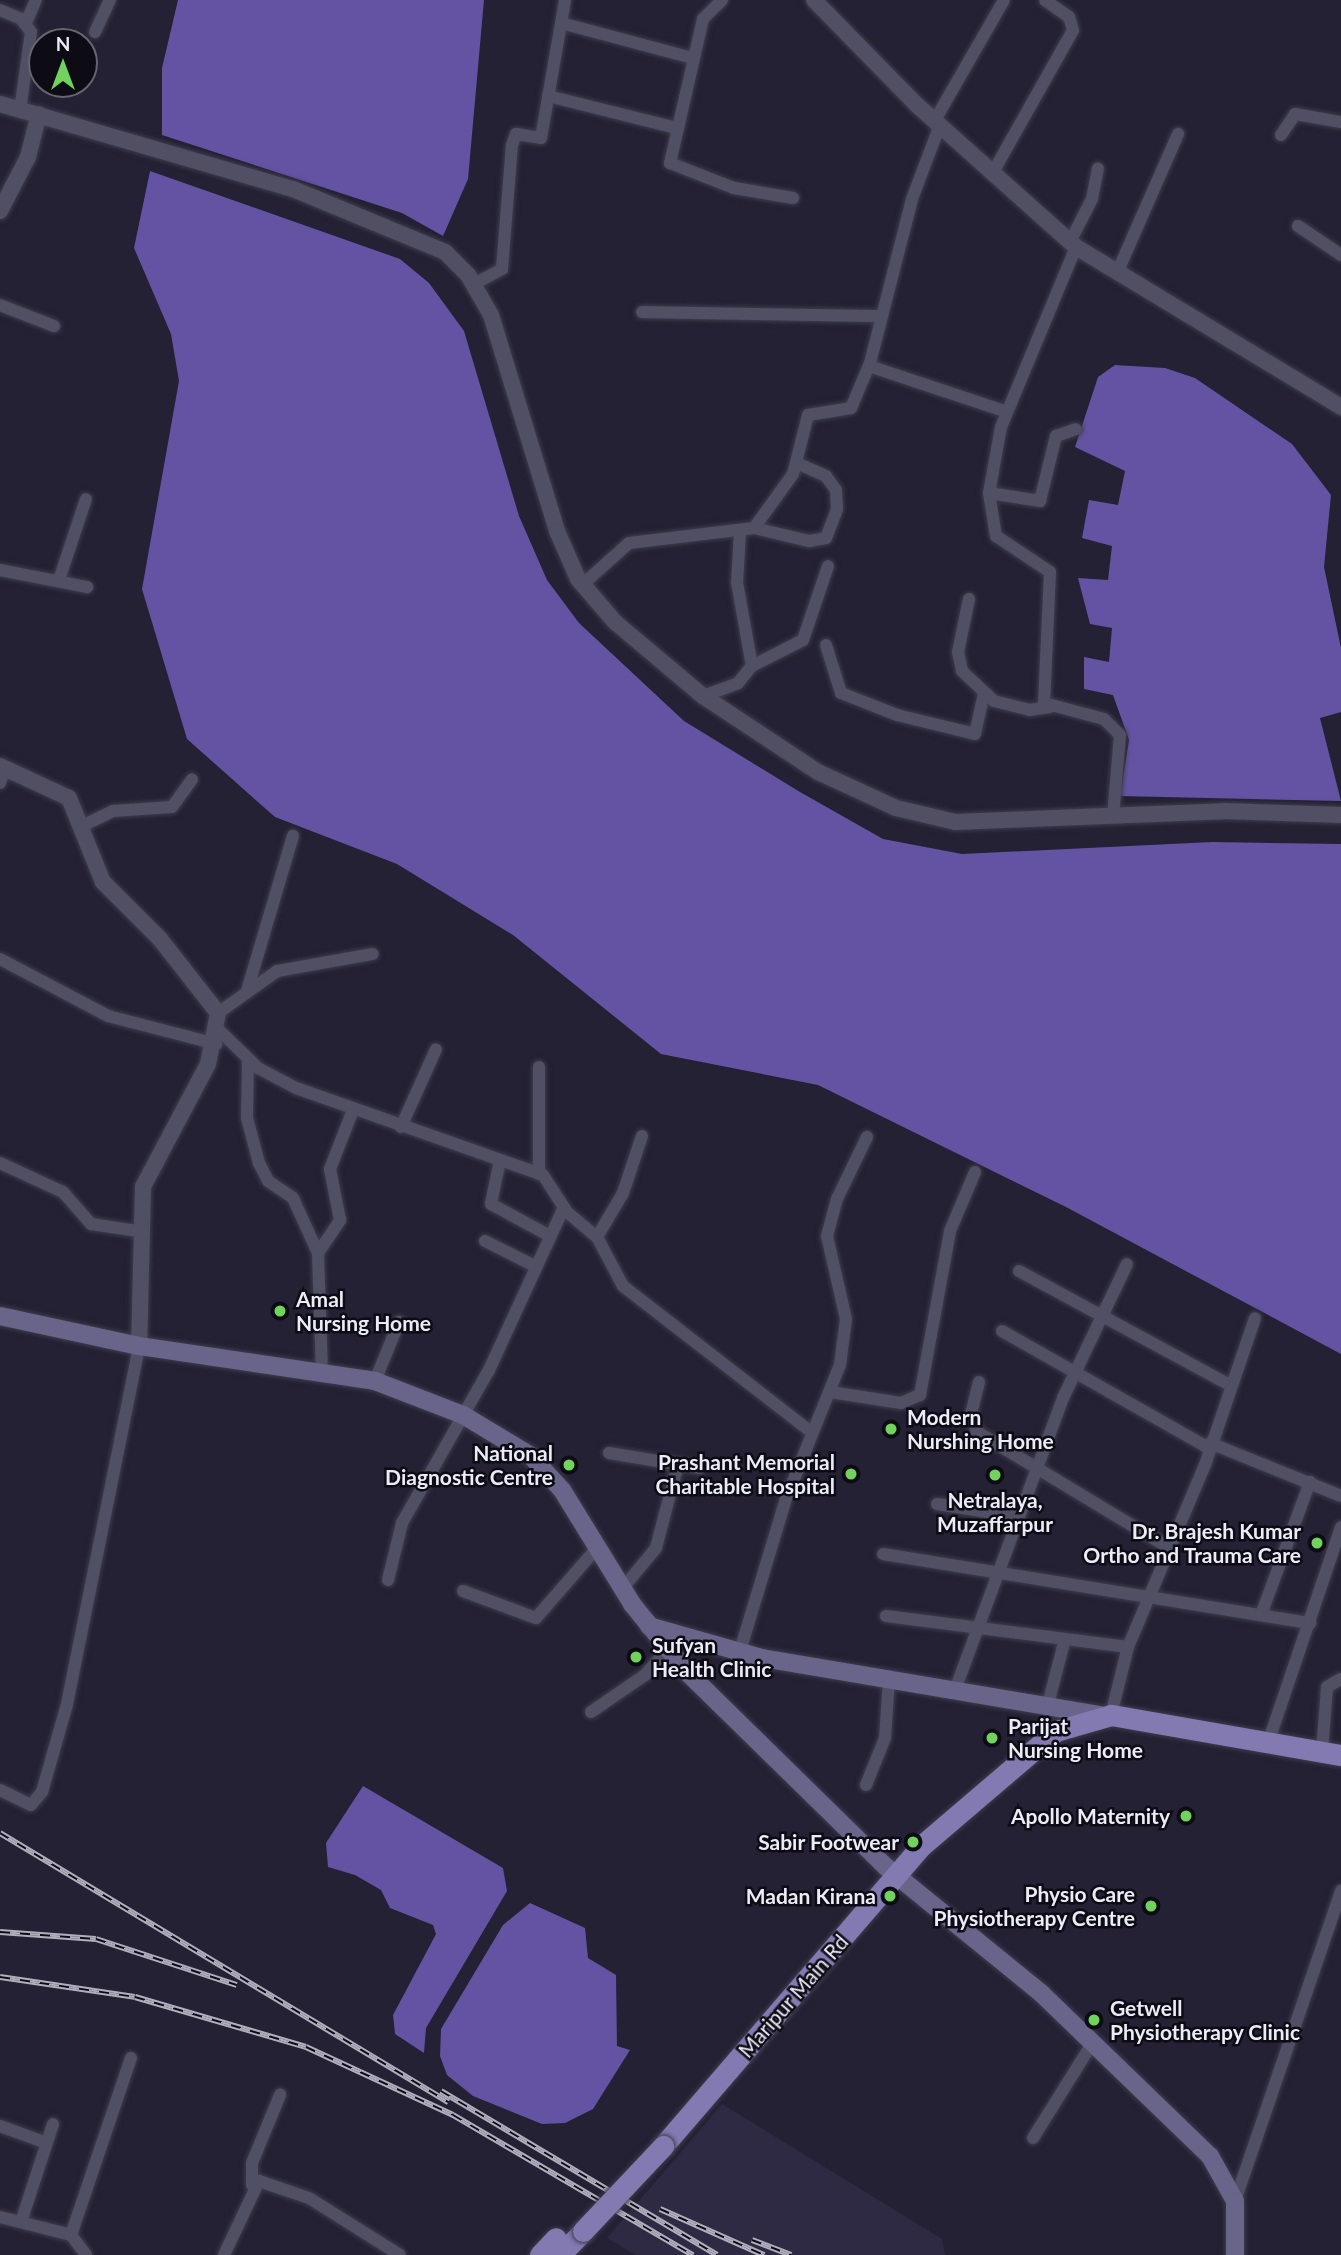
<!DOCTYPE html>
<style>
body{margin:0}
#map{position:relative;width:1341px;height:2255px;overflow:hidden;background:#242134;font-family:Lato,sans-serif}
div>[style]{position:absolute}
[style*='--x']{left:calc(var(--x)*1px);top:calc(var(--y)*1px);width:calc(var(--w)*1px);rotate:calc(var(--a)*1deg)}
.built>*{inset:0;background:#2e2a43}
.water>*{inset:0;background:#6353a2}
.roads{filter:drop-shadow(0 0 2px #3e3c4c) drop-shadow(0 0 2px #3e3c4c)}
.minor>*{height:12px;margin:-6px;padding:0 6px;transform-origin:6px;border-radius:6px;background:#514f64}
.tertiary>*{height:16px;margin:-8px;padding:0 8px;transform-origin:8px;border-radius:8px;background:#514f64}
.secondary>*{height:18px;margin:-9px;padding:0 9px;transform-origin:9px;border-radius:9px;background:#69648a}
.primary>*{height:21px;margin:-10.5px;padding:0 10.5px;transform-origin:10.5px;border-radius:10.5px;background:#827ab1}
.rail>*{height:6px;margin-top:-3px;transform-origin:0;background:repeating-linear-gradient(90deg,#0d0c14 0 10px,#b1afbe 0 20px);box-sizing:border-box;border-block:2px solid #b1afbe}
.bridges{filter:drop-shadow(0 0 2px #3e3c4c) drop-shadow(0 0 2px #3e3c4c)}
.primary-bridge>*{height:21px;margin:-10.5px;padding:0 10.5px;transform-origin:10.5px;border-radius:10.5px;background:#827ab1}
.dots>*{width:19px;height:19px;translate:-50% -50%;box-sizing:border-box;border:4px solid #0d0c14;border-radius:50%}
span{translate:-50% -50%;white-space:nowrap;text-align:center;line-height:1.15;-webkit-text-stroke:5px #0d0c14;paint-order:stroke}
.poi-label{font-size:21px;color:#ecebf8;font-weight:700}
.left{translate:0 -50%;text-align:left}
.right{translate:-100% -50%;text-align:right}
.street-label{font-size:21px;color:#ecebf8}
.north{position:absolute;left:28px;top:28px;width:70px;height:70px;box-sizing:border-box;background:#0d0c14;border:2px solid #66656f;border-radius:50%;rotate:0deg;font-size:19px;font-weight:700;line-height:28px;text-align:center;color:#ecebf8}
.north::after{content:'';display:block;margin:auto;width:24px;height:32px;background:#72d25e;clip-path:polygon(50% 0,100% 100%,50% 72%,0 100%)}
</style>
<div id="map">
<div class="built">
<div style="clip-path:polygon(722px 2104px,942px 2239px,945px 2255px,636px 2255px,607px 2238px)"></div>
</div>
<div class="water">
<div style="clip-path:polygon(178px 0,484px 0,468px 179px,443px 236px,402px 213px,162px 135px,162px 68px)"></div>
<div style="clip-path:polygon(150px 171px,400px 259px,429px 283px,464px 331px,519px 516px,547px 580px,579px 623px,684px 721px,800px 792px,883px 839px,962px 854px,1212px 842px,1341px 844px,1341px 1354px,1066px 1207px,818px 1085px,661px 1054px,513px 935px,397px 864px,275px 817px,187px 739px,142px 589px,179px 381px,171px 334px,134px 248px)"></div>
<div style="clip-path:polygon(1115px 365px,1165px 368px,1195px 378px,1292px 444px,1331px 495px,1324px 567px,1341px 648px,1341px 712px,1320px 718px,1341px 801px,1120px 796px,1129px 740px,1113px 695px,1084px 689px,1084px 657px,1109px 662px,1112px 628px,1090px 624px,1078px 578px,1108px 580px,1112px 546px,1082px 538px,1089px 500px,1118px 505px,1125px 471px,1075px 447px,1098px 377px)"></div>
<div style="clip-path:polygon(363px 1786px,503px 1868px,507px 1891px,426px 2028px,424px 2053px,395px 2034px,393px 2015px,436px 1934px,433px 1925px,390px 1908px,381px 1890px,355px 1875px,328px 1867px,326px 1843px)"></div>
<div style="clip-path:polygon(530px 1903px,585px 1928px,588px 1958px,616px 1975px,617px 2046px,630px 2050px,593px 2109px,565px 2123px,542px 2124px,473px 2096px,447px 2075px,440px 2056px,441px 2029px,503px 1925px)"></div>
</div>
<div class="roads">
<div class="minor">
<div style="--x:722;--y:0;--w:27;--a:135"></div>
<div style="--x:703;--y:19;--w:148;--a:102.9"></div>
<div style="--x:670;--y:163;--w:69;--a:21.3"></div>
<div style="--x:734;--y:188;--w:60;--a:9.6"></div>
<div style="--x:0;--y:10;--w:23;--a:23"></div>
<div style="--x:21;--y:19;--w:16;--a:52"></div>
<div style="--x:31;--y:32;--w:79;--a:98"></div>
<div style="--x:26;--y:23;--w:25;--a:-67"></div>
<div style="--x:561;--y:23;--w:137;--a:14.9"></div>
<div style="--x:95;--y:32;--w:35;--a:-65"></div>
<div style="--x:548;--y:96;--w:132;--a:14"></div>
<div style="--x:935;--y:120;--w:138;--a:-60.1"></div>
<div style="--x:1281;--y:135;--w:25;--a:-56"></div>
<div style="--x:1295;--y:114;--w:47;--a:9.9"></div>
<div style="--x:992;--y:174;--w:165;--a:-60.6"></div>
<div style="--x:1073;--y:30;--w:14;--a:-107"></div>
<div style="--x:1069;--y:17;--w:29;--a:-145"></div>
<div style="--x:1298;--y:226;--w:52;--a:34"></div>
<div style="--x:1070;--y:242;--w:48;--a:-62.9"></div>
<div style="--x:1092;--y:199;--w:31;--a:-79"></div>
<div style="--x:1076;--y:247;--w:195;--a:112.6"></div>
<div style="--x:1001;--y:427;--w:67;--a:100.3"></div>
<div style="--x:989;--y:493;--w:44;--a:80.8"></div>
<div style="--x:996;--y:536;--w:65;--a:33.7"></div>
<div style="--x:1050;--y:572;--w:131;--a:92.6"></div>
<div style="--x:1044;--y:703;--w:62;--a:14.9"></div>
<div style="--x:1104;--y:719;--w:23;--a:45"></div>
<div style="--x:1120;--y:735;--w:82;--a:94.9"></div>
<div style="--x:1117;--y:273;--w:152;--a:-66.3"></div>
<div style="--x:474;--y:284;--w:32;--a:-28"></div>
<div style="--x:502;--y:269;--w:124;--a:-85.4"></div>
<div style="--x:512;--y:145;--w:12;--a:-70"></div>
<div style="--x:516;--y:134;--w:25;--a:9"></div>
<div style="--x:541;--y:138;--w:140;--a:-80.1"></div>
<div style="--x:0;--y:305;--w:58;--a:21.3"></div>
<div style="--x:642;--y:312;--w:240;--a:1"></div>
<div style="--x:869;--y:366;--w:145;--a:18.4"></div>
<div style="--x:989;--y:493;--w:52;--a:8.9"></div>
<div style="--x:1040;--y:501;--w:67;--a:-76.2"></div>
<div style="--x:1056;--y:436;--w:21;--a:-19"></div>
<div style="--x:754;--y:528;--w:57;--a:13.3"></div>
<div style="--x:809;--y:541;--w:17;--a:-10"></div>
<div style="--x:826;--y:538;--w:31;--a:-69"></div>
<div style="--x:837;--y:509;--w:19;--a:-93"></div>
<div style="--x:836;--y:490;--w:17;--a:-126"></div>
<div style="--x:826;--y:476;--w:32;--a:-156"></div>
<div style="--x:0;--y:570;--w:89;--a:11.1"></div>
<div style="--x:60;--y:577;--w:82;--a:-71.6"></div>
<div style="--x:582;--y:585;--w:63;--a:-41.8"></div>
<div style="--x:629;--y:543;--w:126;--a:-6.8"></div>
<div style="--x:754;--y:528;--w:67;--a:-54.2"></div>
<div style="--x:793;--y:474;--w:61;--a:-75.7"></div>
<div style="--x:808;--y:415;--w:44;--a:-9.2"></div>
<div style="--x:851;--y:408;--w:49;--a:-67.1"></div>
<div style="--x:870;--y:363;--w:169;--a:-75.6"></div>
<div style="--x:912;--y:199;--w:79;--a:-69.3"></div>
<div style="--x:969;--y:599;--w:54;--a:101.7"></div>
<div style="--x:958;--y:652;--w:19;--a:78"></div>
<div style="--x:962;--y:671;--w:44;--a:43.2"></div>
<div style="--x:994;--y:701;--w:36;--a:14"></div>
<div style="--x:1029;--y:710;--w:21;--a:-8"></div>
<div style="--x:826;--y:645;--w:50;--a:72.6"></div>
<div style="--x:841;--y:693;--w:60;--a:21.4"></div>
<div style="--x:897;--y:715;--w:80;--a:13.7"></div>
<div style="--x:975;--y:734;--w:42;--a:-77.6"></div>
<div style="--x:752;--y:666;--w:57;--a:-27"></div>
<div style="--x:803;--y:640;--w:78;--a:-71.3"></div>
<div style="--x:703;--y:696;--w:37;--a:-20"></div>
<div style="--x:738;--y:683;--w:22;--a:-51"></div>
<div style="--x:752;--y:666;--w:84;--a:-100.2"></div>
<div style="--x:737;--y:583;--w:50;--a:-86.6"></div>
<div style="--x:0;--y:783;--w:16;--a:-72"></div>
<div style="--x:82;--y:826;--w:34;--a:-26"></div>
<div style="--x:113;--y:811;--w:59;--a:-3.9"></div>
<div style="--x:172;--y:807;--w:34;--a:-54"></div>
<div style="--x:0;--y:959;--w:122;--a:27.8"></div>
<div style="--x:108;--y:1016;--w:112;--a:14.5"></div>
<div style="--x:247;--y:991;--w:162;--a:-73.5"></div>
<div style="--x:218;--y:1013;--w:72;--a:-35.4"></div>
<div style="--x:277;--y:971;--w:97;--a:-10.1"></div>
<div style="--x:218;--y:1029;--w:56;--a:44.3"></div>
<div style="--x:258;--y:1068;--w:43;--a:27.8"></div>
<div style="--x:296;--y:1088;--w:262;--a:19.4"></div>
<div style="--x:543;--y:1175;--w:44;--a:57"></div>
<div style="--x:567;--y:1212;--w:39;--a:40"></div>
<div style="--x:597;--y:1237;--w:55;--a:62"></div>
<div style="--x:623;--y:1286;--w:238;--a:37.8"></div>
<div style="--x:248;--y:1060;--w:58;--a:91"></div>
<div style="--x:247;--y:1118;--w:47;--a:75.1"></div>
<div style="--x:259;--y:1163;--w:20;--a:63"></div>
<div style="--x:268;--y:1181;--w:30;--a:34"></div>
<div style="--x:293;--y:1198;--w:60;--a:65.6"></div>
<div style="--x:318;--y:1253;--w:120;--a:88.1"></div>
<div style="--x:539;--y:1067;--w:107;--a:90"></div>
<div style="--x:401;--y:1127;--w:85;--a:-65.8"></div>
<div style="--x:500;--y:1160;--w:45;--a:101.6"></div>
<div style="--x:491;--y:1204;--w:65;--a:28.5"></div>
<div style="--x:0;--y:1163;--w:69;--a:24.7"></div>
<div style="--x:63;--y:1192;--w:43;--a:48.8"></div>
<div style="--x:91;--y:1224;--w:48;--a:8.5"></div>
<div style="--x:597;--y:1237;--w:51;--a:-59.4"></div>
<div style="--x:623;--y:1193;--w:60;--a:-71.6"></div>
<div style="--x:485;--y:1241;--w:56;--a:26.6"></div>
<div style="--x:318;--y:1253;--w:40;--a:-56"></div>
<div style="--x:340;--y:1220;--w:52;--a:-101.1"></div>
<div style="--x:330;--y:1169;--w:63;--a:-68.7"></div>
<div style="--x:1019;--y:1271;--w:238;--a:28.4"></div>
<div style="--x:1002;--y:1331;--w:238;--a:29.5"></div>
<div style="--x:375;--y:1381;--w:64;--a:-67.9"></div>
<div style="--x:979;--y:1382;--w:33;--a:104"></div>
<div style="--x:971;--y:1414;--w:19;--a:72"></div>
<div style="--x:977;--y:1432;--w:223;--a:31.1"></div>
<div style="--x:830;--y:1392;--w:72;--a:8.8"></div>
<div style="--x:901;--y:1403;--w:21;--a:-23"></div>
<div style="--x:920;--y:1395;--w:167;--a:-79.6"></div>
<div style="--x:950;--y:1231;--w:64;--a:-67"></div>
<div style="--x:1210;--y:1443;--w:141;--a:22"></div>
<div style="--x:609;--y:1453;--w:92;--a:9.4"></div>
<div style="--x:937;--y:1504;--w:81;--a:9.2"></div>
<div style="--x:883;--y:1554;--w:433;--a:9.2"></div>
<div style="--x:388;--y:1580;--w:59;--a:-76.2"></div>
<div style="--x:402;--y:1523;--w:176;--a:-60.4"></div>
<div style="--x:489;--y:1370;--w:179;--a:-65.3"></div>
<div style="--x:622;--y:1589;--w:53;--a:-50.3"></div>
<div style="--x:656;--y:1548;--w:87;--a:-75.3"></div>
<div style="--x:463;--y:1591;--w:78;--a:20.3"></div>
<div style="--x:536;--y:1618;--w:91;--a:-49"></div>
<div style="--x:1261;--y:1615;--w:142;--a:-69.8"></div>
<div style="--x:886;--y:1616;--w:244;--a:7.3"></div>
<div style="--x:740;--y:1651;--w:159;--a:-73.2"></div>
<div style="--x:786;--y:1499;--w:144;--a:-68.1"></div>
<div style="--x:840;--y:1365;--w:46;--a:-82.6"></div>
<div style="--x:846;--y:1319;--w:85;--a:-102.9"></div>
<div style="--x:827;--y:1236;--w:38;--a:-75"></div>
<div style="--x:837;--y:1199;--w:69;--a:-64.2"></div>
<div style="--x:955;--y:1690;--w:314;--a:-69.7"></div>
<div style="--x:1064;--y:1396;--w:146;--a:-64.5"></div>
<div style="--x:1047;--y:1708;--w:71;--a:-75.4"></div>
<div style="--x:591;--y:1712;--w:65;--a:-34.4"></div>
<div style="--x:645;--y:1675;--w:33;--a:-49"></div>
<div style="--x:1111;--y:1715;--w:70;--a:-76"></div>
<div style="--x:1128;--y:1647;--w:198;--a:-67.1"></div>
<div style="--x:1205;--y:1465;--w:155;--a:-71.2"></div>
<div style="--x:1268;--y:1743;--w:228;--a:-71.3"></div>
<div style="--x:1322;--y:1752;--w:65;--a:-85.6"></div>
<div style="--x:1327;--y:1687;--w:16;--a:-30"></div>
<div style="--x:866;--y:1785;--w:51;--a:-68"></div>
<div style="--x:885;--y:1738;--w:59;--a:-86.1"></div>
<div style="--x:0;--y:1790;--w:34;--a:26"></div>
<div style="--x:31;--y:1805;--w:17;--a:-50"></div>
<div style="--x:42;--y:1792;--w:91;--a:-74.1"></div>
<div style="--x:67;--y:1704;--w:365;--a:-78.6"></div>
<div style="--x:0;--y:2126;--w:47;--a:20"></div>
<div style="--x:1033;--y:2138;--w:113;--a:-58"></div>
<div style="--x:252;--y:2185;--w:22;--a:-90"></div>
<div style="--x:252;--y:2163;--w:74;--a:-67.6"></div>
<div style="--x:1235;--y:2201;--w:328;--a:-71.1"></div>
<div style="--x:0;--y:2217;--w:73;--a:14.2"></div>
<div style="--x:71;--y:2235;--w:25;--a:53"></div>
<div style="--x:21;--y:2222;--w:103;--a:-71.9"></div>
<div style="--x:71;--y:2235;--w:187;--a:-71.3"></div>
<div style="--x:224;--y:2255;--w:82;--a:-64.7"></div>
<div style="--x:259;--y:2181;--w:53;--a:18.8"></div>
<div style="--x:309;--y:2198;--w:107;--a:32.1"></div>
</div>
<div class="tertiary">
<div style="--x:814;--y:0;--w:147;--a:45.6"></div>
<div style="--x:917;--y:105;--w:213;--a:41.8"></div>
<div style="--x:1076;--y:247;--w:310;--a:31.1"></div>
<div style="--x:0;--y:104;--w:305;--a:16.2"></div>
<div style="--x:293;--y:189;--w:165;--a:22.5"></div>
<div style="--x:445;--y:252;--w:33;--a:45"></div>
<div style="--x:468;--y:275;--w:46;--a:60.1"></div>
<div style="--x:491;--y:315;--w:226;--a:73"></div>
<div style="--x:557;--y:531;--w:52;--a:66.4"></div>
<div style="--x:578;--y:579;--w:57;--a:49.3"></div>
<div style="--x:615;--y:622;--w:115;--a:40.1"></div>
<div style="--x:703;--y:696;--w:138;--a:33.5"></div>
<div style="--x:818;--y:772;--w:86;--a:24.8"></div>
<div style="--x:896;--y:808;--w:61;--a:13.3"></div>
<div style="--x:955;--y:822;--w:269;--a:-2.3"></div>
<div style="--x:1224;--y:811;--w:117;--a:2"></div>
<div style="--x:0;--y:211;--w:61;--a:-62.6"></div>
<div style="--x:28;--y:157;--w:44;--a:-75.7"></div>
<div style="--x:0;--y:766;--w:76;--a:24.9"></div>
<div style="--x:69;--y:798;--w:91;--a:68"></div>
<div style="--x:103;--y:882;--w:81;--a:45"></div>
<div style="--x:160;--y:939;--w:94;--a:51.9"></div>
<div style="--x:218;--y:1013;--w:52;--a:101.1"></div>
<div style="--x:208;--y:1064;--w:139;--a:117.9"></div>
<div style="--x:143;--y:1187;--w:159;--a:91.4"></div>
</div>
<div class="secondary">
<div style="--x:0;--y:1316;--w:142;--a:12.2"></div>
<div style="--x:139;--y:1346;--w:239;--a:8.4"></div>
<div style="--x:375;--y:1381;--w:94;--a:21.1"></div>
<div style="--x:463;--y:1415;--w:79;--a:31.1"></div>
<div style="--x:531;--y:1456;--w:46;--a:47.6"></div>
<div style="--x:562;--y:1490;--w:134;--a:58.4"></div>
<div style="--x:632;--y:1604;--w:89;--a:50.9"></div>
<div style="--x:688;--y:1673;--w:277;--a:44.4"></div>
<div style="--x:886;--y:1867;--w:201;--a:39.1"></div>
<div style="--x:1042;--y:1994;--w:233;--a:44"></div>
<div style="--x:1210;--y:2156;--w:51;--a:60.9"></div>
<div style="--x:1235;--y:2201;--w:54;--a:90"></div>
<div style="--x:649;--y:1626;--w:117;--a:15.8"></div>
<div style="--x:762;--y:1658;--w:343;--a:9.6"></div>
</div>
<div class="primary">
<div style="--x:663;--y:2146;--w:394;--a:-49.3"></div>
<div style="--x:920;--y:1847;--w:179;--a:-40.5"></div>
<div style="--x:1056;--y:1731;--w:57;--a:-16.2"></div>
<div style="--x:1111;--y:1715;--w:233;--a:9.9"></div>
<div style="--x:540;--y:2255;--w:23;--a:-47"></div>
<div style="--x:560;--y:2255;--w:33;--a:-46"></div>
</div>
</div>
<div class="rail">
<div style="--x:0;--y:1833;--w:523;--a:30.98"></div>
<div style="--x:0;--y:1932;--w:96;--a:4.2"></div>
<div style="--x:96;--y:1939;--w:148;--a:18.1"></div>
<div style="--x:0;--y:1977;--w:136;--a:8.4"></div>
<div style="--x:135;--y:1997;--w:178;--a:16.3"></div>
<div style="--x:306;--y:2047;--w:162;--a:24.8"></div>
<div style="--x:453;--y:2115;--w:278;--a:30.3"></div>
<div style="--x:441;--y:2091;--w:321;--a:30.7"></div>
<div style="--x:660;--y:2209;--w:114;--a:23.9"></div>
<div style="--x:752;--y:2240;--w:42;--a:21"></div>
</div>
<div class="bridges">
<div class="primary-bridge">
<div style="--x:583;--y:2231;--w:117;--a:-46.7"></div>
</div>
</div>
<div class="dots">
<div style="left:280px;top:1311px;background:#72d25e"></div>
<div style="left:891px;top:1429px;background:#72d25e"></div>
<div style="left:569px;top:1465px;background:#72d25e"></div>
<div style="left:851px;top:1474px;background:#72d25e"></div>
<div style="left:995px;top:1475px;background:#72d25e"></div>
<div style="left:1317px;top:1543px;background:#72d25e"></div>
<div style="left:636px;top:1657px;background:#72d25e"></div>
<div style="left:992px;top:1738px;background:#72d25e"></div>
<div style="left:1186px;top:1816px;background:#72d25e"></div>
<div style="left:913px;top:1842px;background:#72d25e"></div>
<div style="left:890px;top:1896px;background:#72d25e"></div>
<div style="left:1151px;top:1906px;background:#72d25e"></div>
<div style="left:1094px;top:2020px;background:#72d25e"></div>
</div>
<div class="poi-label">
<span class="left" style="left:296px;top:1311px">Amal<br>Nursing Home</span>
<span class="left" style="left:907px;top:1429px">Modern<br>Nurshing Home</span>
<span class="right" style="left:553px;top:1465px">National<br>Diagnostic Centre</span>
<span class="right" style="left:835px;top:1474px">Prashant Memorial<br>Charitable Hospital</span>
<span style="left:995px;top:1512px">Netralaya,<br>Muzaffarpur</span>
<span class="right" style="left:1301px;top:1543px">Dr. Brajesh Kumar<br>Ortho and Trauma Care</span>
<span class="left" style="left:652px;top:1657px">Sufyan<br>Health Clinic</span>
<span class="left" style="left:1008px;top:1738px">Parijat<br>Nursing Home</span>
<span class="right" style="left:1170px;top:1816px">Apollo Maternity</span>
<span class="right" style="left:899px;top:1842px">Sabir Footwear</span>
<span class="right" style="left:1135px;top:1906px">Physio Care<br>Physiotherapy Centre</span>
<span class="right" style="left:876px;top:1896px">Madan Kirana</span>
<span class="left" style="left:1110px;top:2020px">Getwell<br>Physiotherapy Clinic</span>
</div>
<div class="street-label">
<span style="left:793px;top:1996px;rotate:-49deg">Maripur Main Rd</span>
</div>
<div class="north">N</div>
</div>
